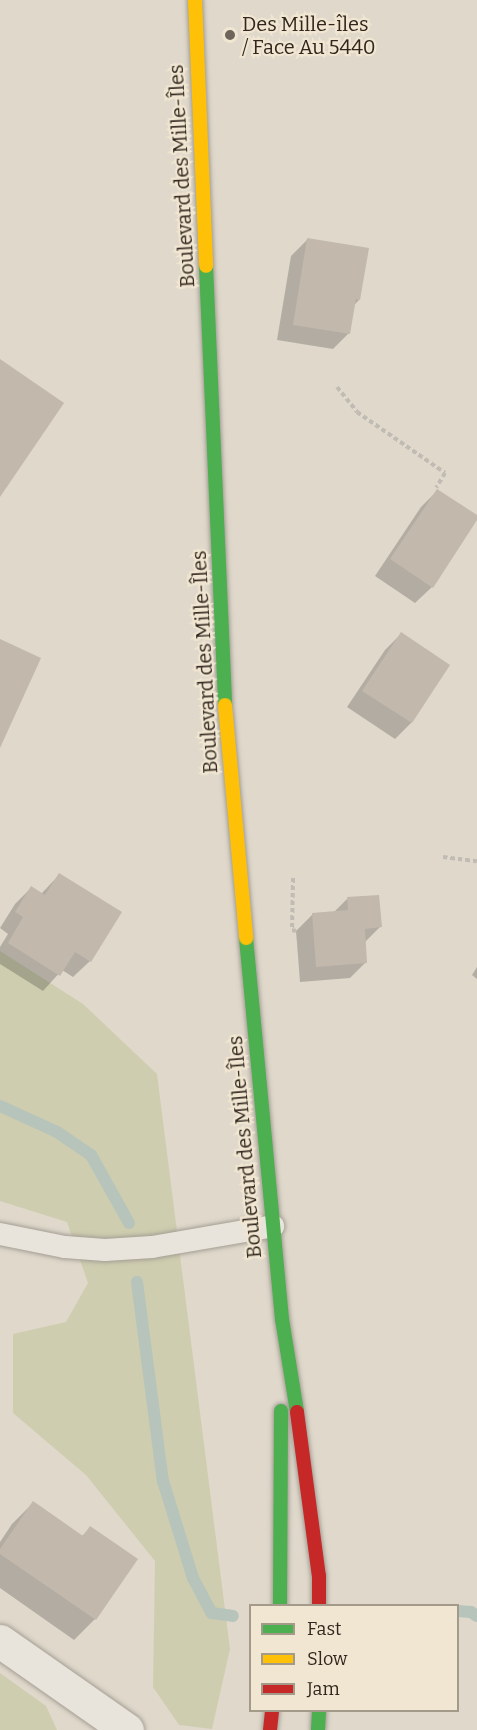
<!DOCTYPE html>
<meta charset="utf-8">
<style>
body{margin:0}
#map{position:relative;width:477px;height:1730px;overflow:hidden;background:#dfd8cb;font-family:Bitter,serif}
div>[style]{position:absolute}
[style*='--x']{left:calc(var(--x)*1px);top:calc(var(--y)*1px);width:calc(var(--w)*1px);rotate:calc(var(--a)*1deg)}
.green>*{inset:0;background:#cecdaf}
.shadow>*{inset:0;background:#0003}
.stream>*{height:12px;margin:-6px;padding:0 6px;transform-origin:6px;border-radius:6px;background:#b6c4bb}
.building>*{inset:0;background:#c2b8ac}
.path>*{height:4px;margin-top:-2px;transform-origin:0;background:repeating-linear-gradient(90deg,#c0bbb3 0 4.5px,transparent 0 7.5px)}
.roads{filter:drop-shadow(0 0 2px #a49e94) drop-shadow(0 0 2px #a49e94)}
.lane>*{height:22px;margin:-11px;padding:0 11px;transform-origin:11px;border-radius:11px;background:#e8e4dc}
.street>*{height:33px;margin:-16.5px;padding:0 16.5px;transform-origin:16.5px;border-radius:16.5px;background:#e8e4dc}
.fast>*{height:14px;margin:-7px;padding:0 7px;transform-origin:7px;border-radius:7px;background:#4caf50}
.slow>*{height:14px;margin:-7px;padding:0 7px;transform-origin:7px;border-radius:7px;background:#ffc107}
.jam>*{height:14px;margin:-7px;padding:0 7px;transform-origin:7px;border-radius:7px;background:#c62828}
.dots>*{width:16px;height:16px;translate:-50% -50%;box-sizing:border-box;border:3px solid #f0e6d1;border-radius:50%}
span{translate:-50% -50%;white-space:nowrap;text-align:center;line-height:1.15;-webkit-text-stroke:4.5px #f0e6d1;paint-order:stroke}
.poi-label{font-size:20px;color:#31271e}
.left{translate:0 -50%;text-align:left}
.street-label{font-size:20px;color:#31271e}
.legend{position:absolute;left:249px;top:1604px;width:210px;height:108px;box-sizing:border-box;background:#f0e6d1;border:2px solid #a49a89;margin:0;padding:8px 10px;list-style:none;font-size:18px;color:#31271e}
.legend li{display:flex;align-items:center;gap:12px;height:30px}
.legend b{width:30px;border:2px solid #a49a89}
</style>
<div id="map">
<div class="green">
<div style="clip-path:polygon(0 951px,83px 1004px,157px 1074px,230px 1649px,212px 1729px,179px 1725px,153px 1687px,155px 1561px,86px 1475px,13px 1413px,13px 1334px,66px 1322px,88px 1283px,67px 1222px,0 1201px)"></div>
<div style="clip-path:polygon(0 1673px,46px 1706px,57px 1730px,0 1730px)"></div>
</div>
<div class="shadow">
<div style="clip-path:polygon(307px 240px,359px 300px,354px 305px,349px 333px,333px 349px,277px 340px,291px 256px)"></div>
<div style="clip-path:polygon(437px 491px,477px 518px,432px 587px,415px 603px,375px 576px,421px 507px)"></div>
<div style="clip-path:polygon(401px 634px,448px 665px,411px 723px,395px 739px,347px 707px,385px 650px)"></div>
<div style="clip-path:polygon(59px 875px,120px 913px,90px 961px,73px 977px,62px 970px,43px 991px,0 964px,0 947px,8px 934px,0 928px,15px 904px,31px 888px,41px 894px)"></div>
<div style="clip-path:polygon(347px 899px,380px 927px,364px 943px,366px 962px,350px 978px,300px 982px,296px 931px,312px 915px,333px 913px)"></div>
<div style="clip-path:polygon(477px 967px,477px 979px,472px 975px)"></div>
<div style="clip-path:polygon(33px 1503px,81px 1537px,90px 1528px,95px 1619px,74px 1640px,0 1588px,0 1542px,12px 1524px)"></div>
</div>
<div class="stream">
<div style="--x:0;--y:1106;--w:63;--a:24.5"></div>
<div style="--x:57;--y:1132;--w:41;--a:34.1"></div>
<div style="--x:91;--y:1155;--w:78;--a:60.8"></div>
<div style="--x:137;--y:1282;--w:201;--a:82.6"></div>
<div style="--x:163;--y:1481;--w:102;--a:72.8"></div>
<div style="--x:193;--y:1578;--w:40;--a:62"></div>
<div style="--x:212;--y:1613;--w:21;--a:8"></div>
<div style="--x:458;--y:1611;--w:13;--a:4"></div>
<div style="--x:471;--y:1612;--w:7;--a:34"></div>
</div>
<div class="building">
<div style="clip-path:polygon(307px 238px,369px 248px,360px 300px,356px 299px,350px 334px,293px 325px)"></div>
<div style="clip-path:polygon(0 359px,64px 403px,0 497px)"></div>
<div style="clip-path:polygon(437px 489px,477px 515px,477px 520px,433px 588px,390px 559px)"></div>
<div style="clip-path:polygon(401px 632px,450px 665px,412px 723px,362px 691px)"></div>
<div style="clip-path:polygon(0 639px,41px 658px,0 748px)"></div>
<div style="clip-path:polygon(59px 873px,122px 912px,91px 962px,75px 952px,60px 976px,8px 943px,23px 917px,15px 912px,31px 886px,45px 895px)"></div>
<div style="clip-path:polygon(379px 895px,382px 927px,365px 929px,367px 963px,316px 967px,312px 913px,348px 910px,347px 897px)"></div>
<div style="clip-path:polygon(33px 1501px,83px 1536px,90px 1526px,138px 1559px,96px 1620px,0 1554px,0 1549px)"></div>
</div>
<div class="path">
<div style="--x:337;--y:387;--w:32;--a:51"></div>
<div style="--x:357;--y:412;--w:107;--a:34.7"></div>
<div style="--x:445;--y:473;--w:17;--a:121"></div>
<div style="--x:443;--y:857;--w:34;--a:7"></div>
<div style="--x:293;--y:878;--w:52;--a:91.1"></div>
<div style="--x:292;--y:930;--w:4;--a:14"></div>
</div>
<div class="roads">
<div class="lane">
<div style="--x:0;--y:1234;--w:66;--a:11.3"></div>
<div style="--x:65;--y:1247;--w:40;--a:4.3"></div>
<div style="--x:105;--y:1250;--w:47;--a:-3.7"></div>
<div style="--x:152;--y:1247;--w:123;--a:-9.8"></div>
</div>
<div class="street">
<div style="--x:0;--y:1641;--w:155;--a:35"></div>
</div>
<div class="fast">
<div style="--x:206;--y:266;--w:439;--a:87.5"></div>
<div style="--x:246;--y:938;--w:383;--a:84.6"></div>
<div style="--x:282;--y:1319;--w:94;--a:80.8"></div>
<div style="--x:280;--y:1606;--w:195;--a:-89.7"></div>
<div style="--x:318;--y:1730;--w:20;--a:-87"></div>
</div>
<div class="slow">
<div style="--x:195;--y:0;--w:266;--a:87.6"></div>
<div style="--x:225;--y:705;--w:234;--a:84.8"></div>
</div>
<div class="jam">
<div style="--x:297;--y:1412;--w:165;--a:82.4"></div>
<div style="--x:319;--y:1576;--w:30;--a:90"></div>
<div style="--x:270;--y:1730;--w:20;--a:-84"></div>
</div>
</div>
<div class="dots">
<div style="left:230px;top:35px;background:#6e655b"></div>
</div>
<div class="poi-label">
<span class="left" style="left:242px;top:36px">Des Mille-îles<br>/ Face Au 5440</span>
</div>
<div class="street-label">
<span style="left:182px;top:176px;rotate:-93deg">Boulevard des Mille-Îles</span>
<span style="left:205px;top:662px;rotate:-93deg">Boulevard des Mille-Îles</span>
<span style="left:245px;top:1147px;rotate:-95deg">Boulevard des Mille-Îles</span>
</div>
<ul class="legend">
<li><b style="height:8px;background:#4caf50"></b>Fast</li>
<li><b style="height:8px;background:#ffc107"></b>Slow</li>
<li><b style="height:8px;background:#c62828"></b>Jam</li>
</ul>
</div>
